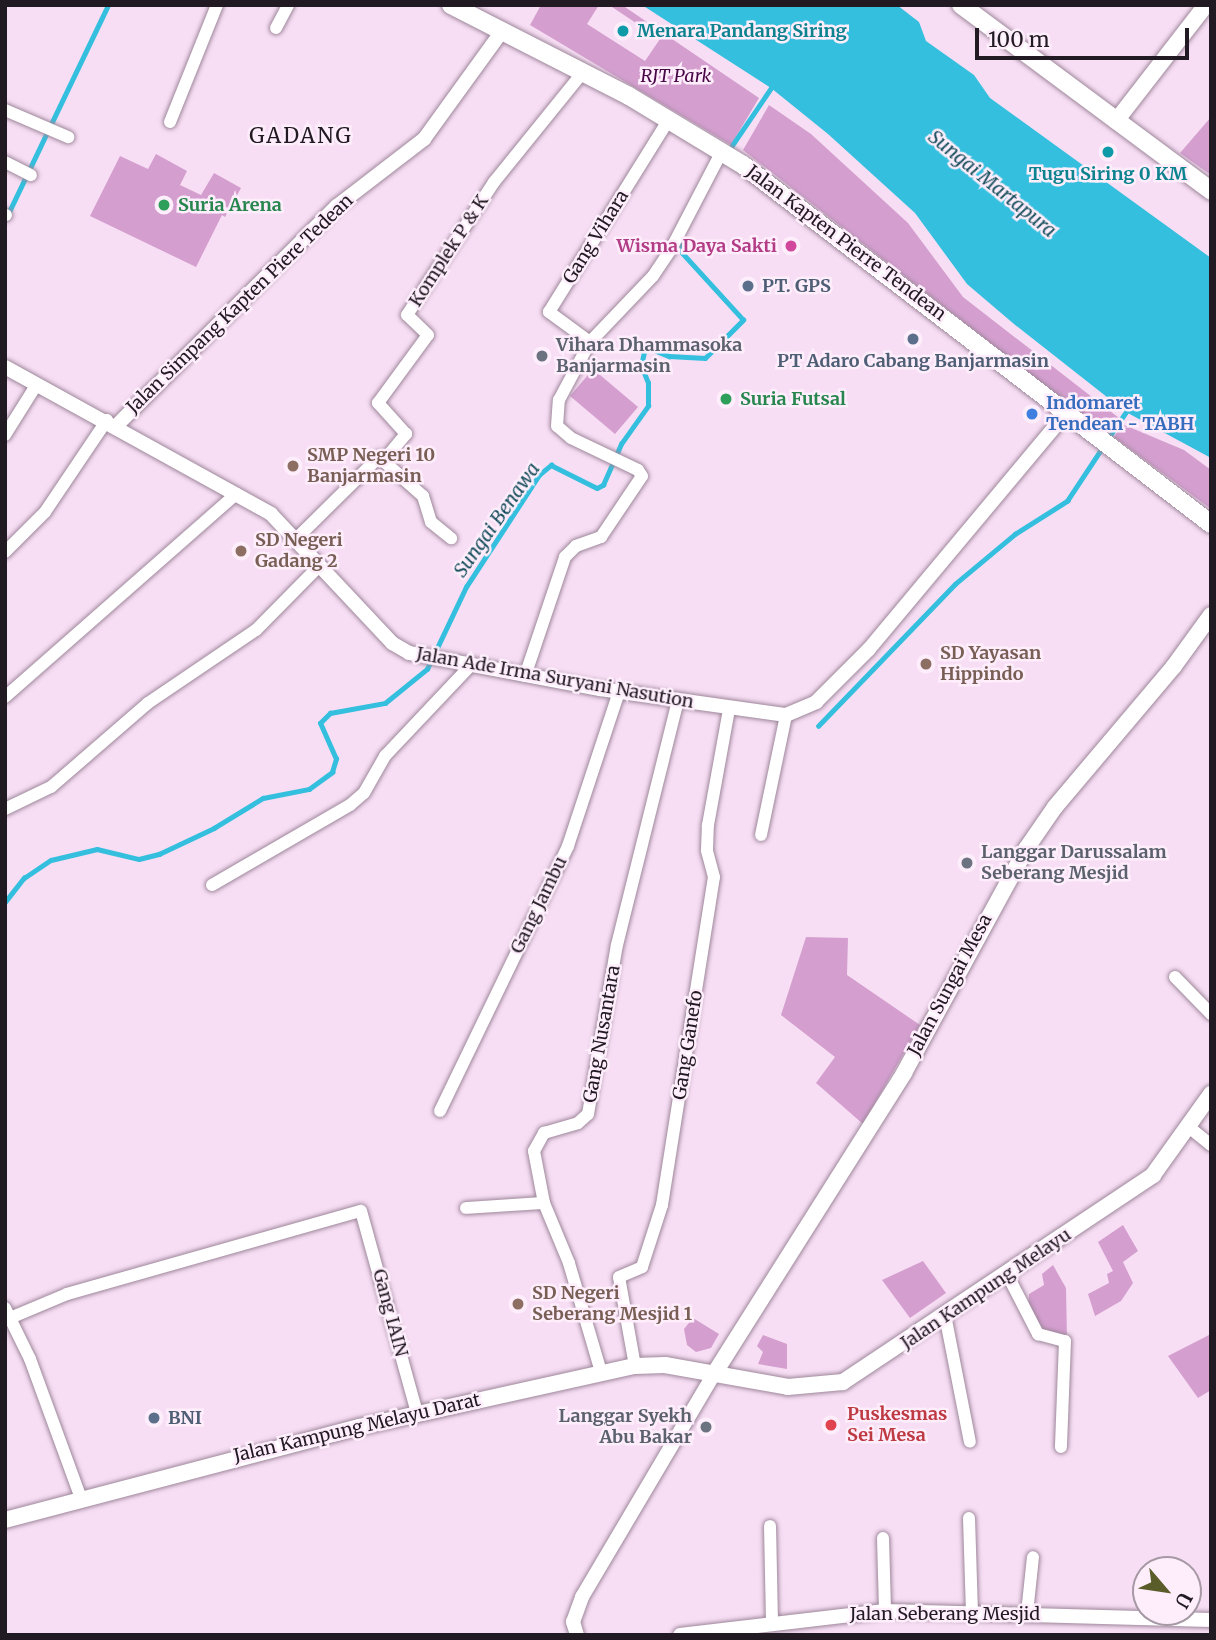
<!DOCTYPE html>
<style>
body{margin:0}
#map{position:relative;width:1216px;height:1640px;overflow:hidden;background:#f7def4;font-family:Merriweather,serif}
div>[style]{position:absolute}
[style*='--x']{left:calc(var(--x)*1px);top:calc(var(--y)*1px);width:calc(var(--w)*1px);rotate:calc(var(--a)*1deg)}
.green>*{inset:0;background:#d49fcf}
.water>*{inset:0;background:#33bfdd}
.stream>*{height:4.5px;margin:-2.25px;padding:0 2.25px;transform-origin:2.25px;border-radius:2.25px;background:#33bfdd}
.roads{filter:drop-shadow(0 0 2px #9e879b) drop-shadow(0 0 2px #9e879b)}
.minor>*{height:12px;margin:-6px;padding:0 6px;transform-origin:6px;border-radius:6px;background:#fff}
.tertiary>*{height:14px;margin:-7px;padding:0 7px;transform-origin:7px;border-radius:7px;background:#fff}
.secondary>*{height:16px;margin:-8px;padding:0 8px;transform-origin:8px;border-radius:8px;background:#fff}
.primary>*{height:18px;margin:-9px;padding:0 9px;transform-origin:9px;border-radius:9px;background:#fff}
.dots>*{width:19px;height:19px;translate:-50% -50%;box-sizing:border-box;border:4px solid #feeefc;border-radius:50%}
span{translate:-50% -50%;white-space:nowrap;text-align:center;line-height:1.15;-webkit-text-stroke:5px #feeefc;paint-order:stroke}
.culture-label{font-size:18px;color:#0d838f;font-weight:700}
.left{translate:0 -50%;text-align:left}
.park-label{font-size:18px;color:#480646;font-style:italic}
.leisure-label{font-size:18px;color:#27864d;font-weight:700}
.street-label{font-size:18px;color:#221a22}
.hotel-label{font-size:18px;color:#b23c85;font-weight:700}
.right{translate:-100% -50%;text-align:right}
.service-label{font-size:18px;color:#4e5e75;font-weight:700}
.worship-label{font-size:18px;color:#5b616d;font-weight:700}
.shop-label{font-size:18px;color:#366cbe;font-weight:700}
.education-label{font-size:18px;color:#785e54;font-weight:700}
.health-label{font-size:18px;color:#be3a42;font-weight:700}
.water-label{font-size:19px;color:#164e5b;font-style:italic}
.quarter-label{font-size:21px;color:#221a22;letter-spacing:2px}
.frame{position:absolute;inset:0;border:7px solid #221a22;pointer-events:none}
.north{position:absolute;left:1132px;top:1556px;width:70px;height:70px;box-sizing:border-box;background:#feeefc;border:2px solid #a699a5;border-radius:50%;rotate:119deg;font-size:19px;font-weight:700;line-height:28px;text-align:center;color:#221a22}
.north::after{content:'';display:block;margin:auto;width:24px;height:32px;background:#5a5d2a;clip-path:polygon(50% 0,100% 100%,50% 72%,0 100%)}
.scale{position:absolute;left:975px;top:28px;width:214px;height:32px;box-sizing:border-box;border:4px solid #221a22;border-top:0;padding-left:9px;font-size:21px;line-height:24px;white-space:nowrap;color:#221a22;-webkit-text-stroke:5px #feeefc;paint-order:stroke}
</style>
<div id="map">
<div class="green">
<div style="clip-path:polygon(541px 5px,599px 5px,587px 24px,645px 61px,660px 39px,609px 5px,622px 5px,759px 98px,731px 145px,530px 25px)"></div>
<div style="clip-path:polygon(769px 105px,811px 134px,908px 223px,963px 297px,1119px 418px,1107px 434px,743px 150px)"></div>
<div style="clip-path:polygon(1211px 117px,1211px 175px,1180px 153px)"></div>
<div style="clip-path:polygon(156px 154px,187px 171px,180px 185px,201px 195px,214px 173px,241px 188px,225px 217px,222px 215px,196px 267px,90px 216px,120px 156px,148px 169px)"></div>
<div style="clip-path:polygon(593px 369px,638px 407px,615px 434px,570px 396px)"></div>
<div style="clip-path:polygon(1122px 424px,1184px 450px,1211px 470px,1211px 509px,1114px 437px)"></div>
<div style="clip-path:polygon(806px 937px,848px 938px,847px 975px,920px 1025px,863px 1124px,816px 1083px,835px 1057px,781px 1015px)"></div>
<div style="clip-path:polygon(1123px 1225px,1138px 1251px,1123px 1262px,1133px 1283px,1121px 1301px,1095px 1316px,1088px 1294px,1109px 1283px,1107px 1274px,1113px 1271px,1098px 1242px)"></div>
<div style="clip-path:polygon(923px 1261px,946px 1293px,910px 1318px,882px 1280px)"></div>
<div style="clip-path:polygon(1053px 1265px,1066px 1288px,1067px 1338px,1042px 1332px,1028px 1313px,1029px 1294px,1044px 1285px,1042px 1274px)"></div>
<div style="clip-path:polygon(693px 1318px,719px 1334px,711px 1348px,696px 1352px,687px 1345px,684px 1329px)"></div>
<div style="clip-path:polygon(1211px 1334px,1211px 1390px,1198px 1398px,1168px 1356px)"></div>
<div style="clip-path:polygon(763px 1335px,787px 1344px,787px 1369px,758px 1364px,763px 1352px,757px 1346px)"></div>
</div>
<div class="water">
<div style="clip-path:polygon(642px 5px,897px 5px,919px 22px,926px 41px,974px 75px,990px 98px,1211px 258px,1211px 458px,1126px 412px,1014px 324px,967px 284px,915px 213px,828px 134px,771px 88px)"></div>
</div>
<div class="stream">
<div style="--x:729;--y:150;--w:78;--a:-55.9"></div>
<div style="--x:7;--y:216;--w:234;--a:-64.4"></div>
<div style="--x:1107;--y:440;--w:40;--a:-56"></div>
<div style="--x:818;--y:726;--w:197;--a:-46"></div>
<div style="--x:955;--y:584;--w:78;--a:-39.8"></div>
<div style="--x:1015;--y:534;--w:62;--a:-32.4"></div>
<div style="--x:1067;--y:501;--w:64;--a:-56.6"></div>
<div style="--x:5;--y:902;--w:31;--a:-52"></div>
<div style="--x:24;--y:878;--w:32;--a:-34"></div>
<div style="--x:51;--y:860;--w:47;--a:-13.4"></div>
<div style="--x:97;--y:849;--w:43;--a:13.4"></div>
<div style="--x:139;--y:859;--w:21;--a:-14"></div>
<div style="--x:159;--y:854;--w:61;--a:-25.3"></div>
<div style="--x:214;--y:828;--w:57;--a:-31.5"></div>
<div style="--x:263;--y:798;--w:47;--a:-11.1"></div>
<div style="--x:309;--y:789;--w:29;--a:-36"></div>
<div style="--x:332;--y:772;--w:14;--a:-73"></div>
<div style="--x:336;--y:759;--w:39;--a:-114"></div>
<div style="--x:320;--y:723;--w:14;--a:-45"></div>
<div style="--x:330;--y:713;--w:56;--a:-10.3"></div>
<div style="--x:385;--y:703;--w:54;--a:-39"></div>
<div style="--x:427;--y:669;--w:91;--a:-64.6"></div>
<div style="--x:466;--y:587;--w:134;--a:-56.9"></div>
<div style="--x:539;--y:475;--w:16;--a:-40"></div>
<div style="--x:551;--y:465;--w:51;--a:26.6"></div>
<div style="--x:597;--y:488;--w:7;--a:-27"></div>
<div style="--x:603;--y:485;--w:45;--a:-66.3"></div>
<div style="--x:621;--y:444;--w:47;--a:-54.6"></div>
<div style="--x:648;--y:406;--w:23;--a:-90"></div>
<div style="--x:648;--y:383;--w:18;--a:-112"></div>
<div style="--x:641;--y:366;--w:14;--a:-78"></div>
<div style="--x:644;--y:352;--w:6;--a:-39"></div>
<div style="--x:649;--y:348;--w:22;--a:22"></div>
<div style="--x:669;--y:356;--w:36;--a:3"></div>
<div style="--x:705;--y:358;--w:54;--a:-45"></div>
<div style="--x:743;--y:320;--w:95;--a:-132.4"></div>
<div style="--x:679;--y:250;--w:7;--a:-90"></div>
</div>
<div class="roads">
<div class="minor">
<div style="--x:276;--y:28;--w:26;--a:-62"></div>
<div style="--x:5;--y:110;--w:69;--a:23.2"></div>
<div style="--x:170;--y:122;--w:126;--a:-68.1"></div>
<div style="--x:5;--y:162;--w:29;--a:27"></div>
<div style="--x:5;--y:215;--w:1;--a:0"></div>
<div style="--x:590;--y:342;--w:51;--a:-143.8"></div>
<div style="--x:549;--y:312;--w:227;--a:-58.1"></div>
<div style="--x:5;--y:435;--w:60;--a:-57.9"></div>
<div style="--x:385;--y:459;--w:33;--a:-50"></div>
<div style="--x:406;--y:434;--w:42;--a:-132.1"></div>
<div style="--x:378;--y:403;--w:84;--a:-53.7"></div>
<div style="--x:428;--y:335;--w:29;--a:-136"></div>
<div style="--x:407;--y:315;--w:159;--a:-56.8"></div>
<div style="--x:494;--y:182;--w:141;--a:-51"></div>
<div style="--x:296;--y:539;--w:117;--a:-44.7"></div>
<div style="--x:379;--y:457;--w:59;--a:41.6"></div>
<div style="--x:423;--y:496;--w:27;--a:73"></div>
<div style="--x:431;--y:522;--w:26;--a:39"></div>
<div style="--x:5;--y:552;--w:57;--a:-45"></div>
<div style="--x:45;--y:512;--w:111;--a:-56"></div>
<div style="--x:525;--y:676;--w:126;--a:-71.4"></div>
<div style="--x:565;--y:557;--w:16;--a:-45"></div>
<div style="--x:576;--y:546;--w:27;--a:-20"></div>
<div style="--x:601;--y:537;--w:73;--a:-56.1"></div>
<div style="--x:642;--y:476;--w:7;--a:-124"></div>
<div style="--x:638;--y:470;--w:74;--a:-154.5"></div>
<div style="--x:571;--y:438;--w:18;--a:-139"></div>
<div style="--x:557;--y:426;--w:26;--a:-86"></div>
<div style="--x:559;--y:400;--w:66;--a:-61.9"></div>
<div style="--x:590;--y:342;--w:91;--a:-46.3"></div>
<div style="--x:653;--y:276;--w:32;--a:-56"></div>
<div style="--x:671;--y:249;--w:110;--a:-62.5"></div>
<div style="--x:5;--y:697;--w:308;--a:-41.3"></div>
<div style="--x:5;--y:809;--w:51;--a:-25.6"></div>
<div style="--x:51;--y:787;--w:128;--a:-40.9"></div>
<div style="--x:148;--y:703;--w:130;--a:-34.1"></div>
<div style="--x:256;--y:630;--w:91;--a:-45.4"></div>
<div style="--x:761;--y:835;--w:123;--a:-78.2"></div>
<div style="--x:212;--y:885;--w:160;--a:-30.1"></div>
<div style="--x:350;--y:805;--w:18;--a:-41"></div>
<div style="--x:364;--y:793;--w:43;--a:-60.4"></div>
<div style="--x:385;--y:756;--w:125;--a:-46.6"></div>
<div style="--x:1175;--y:977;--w:52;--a:45.8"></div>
<div style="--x:440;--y:1111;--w:294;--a:-64.2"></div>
<div style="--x:568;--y:846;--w:162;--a:-71.7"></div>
<div style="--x:1190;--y:1128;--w:27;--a:39"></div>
<div style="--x:466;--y:1208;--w:78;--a:-3.7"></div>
<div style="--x:1007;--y:1274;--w:68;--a:62.7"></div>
<div style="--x:1038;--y:1334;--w:28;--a:15"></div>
<div style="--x:1065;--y:1341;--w:106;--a:92.2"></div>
<div style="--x:5;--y:1308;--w:57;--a:63.9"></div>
<div style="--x:30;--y:1359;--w:148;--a:69.9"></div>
<div style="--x:945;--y:1315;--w:129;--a:78.9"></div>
<div style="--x:10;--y:1318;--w:62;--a:-22.8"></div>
<div style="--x:67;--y:1294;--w:305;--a:-15.8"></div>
<div style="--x:361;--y:1211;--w:210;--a:74.5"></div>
<div style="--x:635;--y:1366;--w:90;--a:-100.2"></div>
<div style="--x:619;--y:1277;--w:25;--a:-23"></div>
<div style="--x:642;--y:1267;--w:65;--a:-72.1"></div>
<div style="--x:662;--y:1205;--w:332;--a:-81"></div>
<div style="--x:714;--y:877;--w:28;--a:-105"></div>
<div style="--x:707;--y:850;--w:25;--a:-88"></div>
<div style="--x:708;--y:825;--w:118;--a:-79.7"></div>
<div style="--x:601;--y:1372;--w:114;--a:-106.4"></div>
<div style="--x:569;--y:1263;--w:65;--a:-112.6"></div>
<div style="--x:544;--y:1203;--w:53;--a:-100.9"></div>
<div style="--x:534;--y:1151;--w:21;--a:-61"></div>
<div style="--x:544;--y:1133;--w:35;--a:-16"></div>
<div style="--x:578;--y:1123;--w:13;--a:-42"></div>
<div style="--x:588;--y:1114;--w:171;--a:-80.3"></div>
<div style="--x:617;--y:945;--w:252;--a:-76"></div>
<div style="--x:969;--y:1518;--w:93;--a:88.2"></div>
<div style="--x:770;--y:1526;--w:94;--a:88.8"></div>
<div style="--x:883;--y:1538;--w:73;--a:88.4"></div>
<div style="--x:1027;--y:1613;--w:56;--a:-83.9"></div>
</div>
<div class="tertiary">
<div style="--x:5;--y:367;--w:304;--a:28.9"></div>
<div style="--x:271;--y:514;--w:177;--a:46.8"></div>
<div style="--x:392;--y:643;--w:20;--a:30"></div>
<div style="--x:409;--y:653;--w:194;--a:10.7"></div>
<div style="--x:600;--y:689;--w:188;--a:8"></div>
<div style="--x:786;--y:715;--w:33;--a:-23"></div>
<div style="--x:816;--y:702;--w:75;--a:-45"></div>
<div style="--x:869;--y:649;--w:307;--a:-50.1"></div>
<div style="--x:117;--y:425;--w:310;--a:-44.9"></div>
<div style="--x:337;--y:206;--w:110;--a:-37.6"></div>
<div style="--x:424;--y:139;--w:135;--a:-54.1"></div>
<div style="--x:577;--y:1635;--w:14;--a:-107"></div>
<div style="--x:573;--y:1622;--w:27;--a:-70"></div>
<div style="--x:582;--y:1597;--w:259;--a:-59.4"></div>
<div style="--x:680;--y:1635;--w:206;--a:-6.7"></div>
<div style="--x:885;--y:1611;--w:326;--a:1.6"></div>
</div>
<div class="secondary">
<div style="--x:1116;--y:121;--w:147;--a:-52.2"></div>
<div style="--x:714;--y:1374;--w:356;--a:-57.7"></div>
<div style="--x:904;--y:1073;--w:255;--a:-61.4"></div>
<div style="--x:1026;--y:849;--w:51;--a:-55.4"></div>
<div style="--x:1055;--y:807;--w:185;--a:-49.8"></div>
<div style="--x:1174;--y:666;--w:63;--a:-54"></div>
<div style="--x:5;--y:1520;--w:366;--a:-14.7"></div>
<div style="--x:359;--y:1427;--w:283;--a:-12.5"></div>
<div style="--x:635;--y:1366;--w:30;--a:-2"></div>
<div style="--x:665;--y:1365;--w:125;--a:10.1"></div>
<div style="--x:788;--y:1387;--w:55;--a:-5.2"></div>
<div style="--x:843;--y:1382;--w:373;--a:-33.7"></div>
<div style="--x:1153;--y:1175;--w:100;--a:-54.4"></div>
</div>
<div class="primary">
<div style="--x:451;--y:5;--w:200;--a:27.1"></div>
<div style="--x:629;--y:96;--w:133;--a:31.2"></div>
<div style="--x:743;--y:165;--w:590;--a:37.49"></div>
<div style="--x:961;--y:5;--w:312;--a:36.6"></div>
</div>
</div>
<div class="dots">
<div style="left:623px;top:31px;background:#0f9aa8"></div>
<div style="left:1108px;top:152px;background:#0f9aa8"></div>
<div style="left:164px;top:205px;background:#2e9e5b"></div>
<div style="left:791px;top:246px;background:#d1479c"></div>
<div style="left:748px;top:286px;background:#5c6f8a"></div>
<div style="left:913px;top:339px;background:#5c6f8a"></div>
<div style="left:542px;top:356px;background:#6b7280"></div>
<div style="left:726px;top:399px;background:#2e9e5b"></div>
<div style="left:1032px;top:414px;background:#3f7fe0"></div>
<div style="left:293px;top:466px;background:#8d6e63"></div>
<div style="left:241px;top:551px;background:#8d6e63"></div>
<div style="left:926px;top:664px;background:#8d6e63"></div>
<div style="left:967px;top:863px;background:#6b7280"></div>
<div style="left:518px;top:1304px;background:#8d6e63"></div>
<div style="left:154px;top:1418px;background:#5c6f8a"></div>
<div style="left:831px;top:1425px;background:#e0444e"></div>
<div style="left:706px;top:1427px;background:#6b7280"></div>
</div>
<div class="culture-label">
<span class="left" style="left:637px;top:31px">Menara Pandang Siring</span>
<span style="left:1108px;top:174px">Tugu Siring 0 KM</span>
</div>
<div class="park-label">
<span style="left:676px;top:76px">RJT Park</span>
</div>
<div class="leisure-label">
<span class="left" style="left:178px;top:205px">Suria Arena</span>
<span class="left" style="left:740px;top:399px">Suria Futsal</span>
</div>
<div class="street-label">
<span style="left:596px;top:237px;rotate:-58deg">Gang Vihara</span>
<span style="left:846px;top:243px;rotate:37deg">Jalan Kapten Pierre Tendean</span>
<span style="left:449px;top:251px;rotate:-57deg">Komplek P &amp; K</span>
<span style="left:240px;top:304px;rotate:-44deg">Jalan Simpang Kapten Piere Tedean</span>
<span style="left:555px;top:678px;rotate:10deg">Jalan Ade Irma Suryani Nasution</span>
<span style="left:539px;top:905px;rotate:-64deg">Gang Jambu</span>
<span style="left:950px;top:985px;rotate:-62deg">Jalan Sungai Mesa</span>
<span style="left:602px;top:1034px;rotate:-80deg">Gang Nusantara</span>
<span style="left:688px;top:1045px;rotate:-81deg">Gang Ganefo</span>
<span style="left:986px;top:1289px;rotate:-34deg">Jalan Kampung Melayu</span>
<span style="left:390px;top:1313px;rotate:75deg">Gang IAIN</span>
<span style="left:357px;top:1428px;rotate:-13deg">Jalan Kampung Melayu Darat</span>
<span style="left:945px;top:1614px">Jalan Seberang Mesjid</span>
</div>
<div class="hotel-label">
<span class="right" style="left:777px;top:246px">Wisma Daya Sakti</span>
</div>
<div class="service-label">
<span class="left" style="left:762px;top:286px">PT. GPS</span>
<span style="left:913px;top:361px">PT Adaro Cabang Banjarmasin</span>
<span class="left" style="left:168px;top:1418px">BNI</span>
</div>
<div class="worship-label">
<span class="left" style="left:556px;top:356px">Vihara Dhammasoka<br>Banjarmasin</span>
<span class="left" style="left:981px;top:863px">Langgar Darussalam<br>Seberang Mesjid</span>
<span class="right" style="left:692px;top:1427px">Langgar Syekh<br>Abu Bakar</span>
</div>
<div class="shop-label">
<span class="left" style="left:1046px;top:414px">Indomaret<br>Tendean - TABH</span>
</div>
<div class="education-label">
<span class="left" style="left:307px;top:466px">SMP Negeri 10<br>Banjarmasin</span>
<span class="left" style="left:255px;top:551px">SD Negeri<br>Gadang 2</span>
<span class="left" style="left:940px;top:664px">SD Yayasan<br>Hippindo</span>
<span class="left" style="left:532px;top:1304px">SD Negeri<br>Seberang Mesjid 1</span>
</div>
<div class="health-label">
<span class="left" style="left:847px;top:1425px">Puskesmas<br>Sei Mesa</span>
</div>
<div class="water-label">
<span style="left:992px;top:184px;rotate:39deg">Sungai Martapura</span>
<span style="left:497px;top:520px;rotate:-55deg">Sungai Benawa</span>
</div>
<div class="quarter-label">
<span style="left:301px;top:136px">GADANG</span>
</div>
<div class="frame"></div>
<div class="north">U</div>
<div class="scale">100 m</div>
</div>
